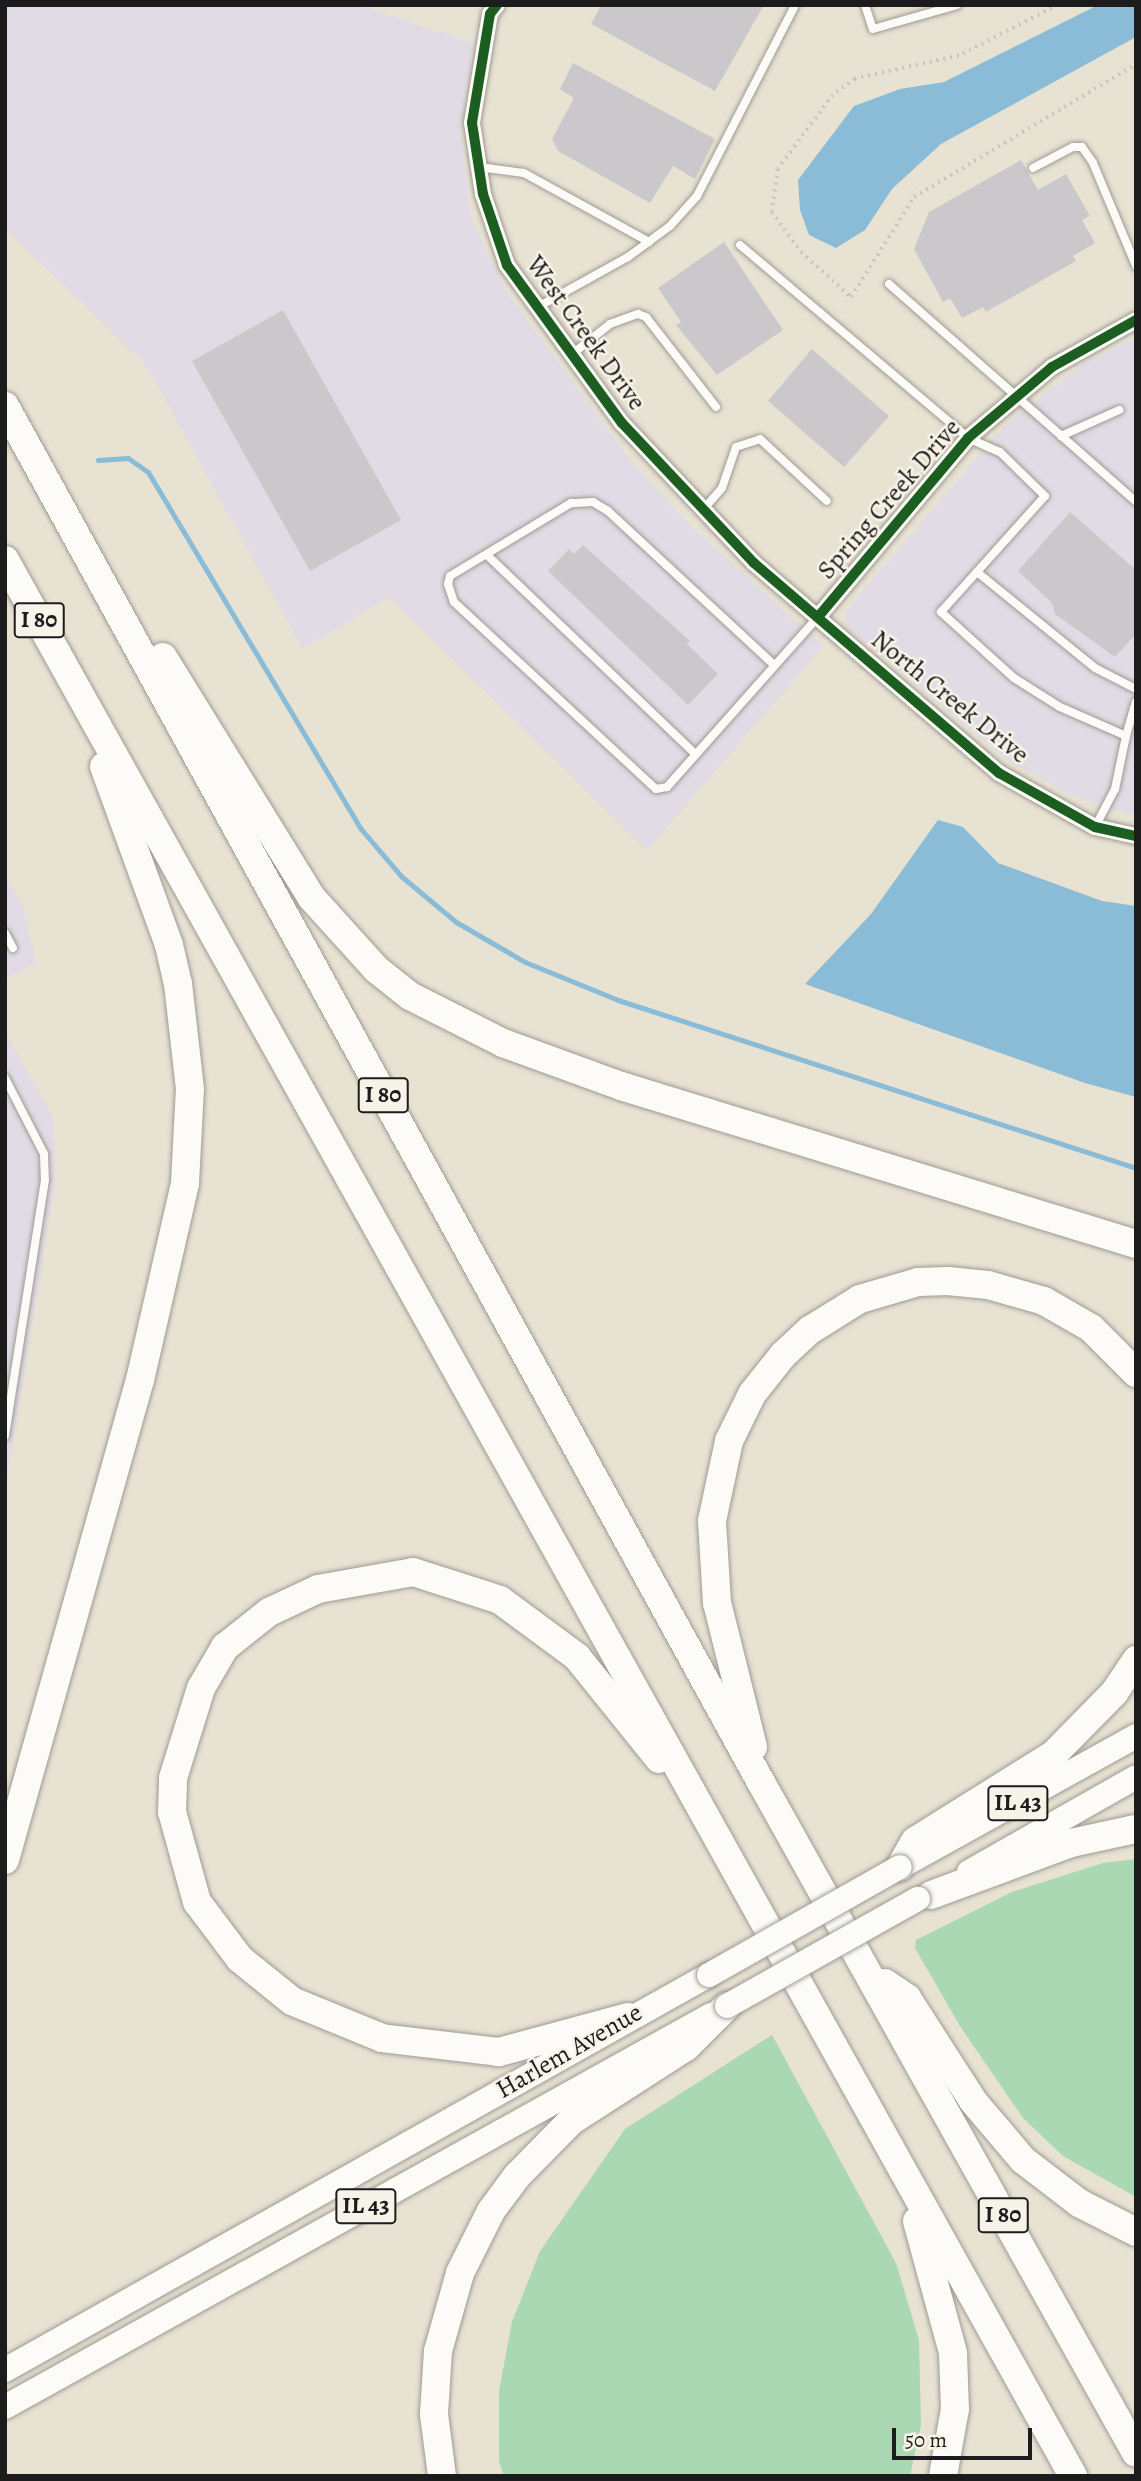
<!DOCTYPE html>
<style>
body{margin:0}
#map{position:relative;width:1141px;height:2481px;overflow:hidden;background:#e8e2d3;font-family:Alegreya,serif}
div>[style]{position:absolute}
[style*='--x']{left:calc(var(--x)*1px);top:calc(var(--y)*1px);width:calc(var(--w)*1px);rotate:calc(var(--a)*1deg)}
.built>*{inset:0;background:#e1dbe6}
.green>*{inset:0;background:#a9d8b2}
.water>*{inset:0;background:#8abcd7}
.stream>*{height:5px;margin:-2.5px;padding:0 2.5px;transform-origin:2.5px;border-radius:2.5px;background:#8abcd7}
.building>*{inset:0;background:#cbc8cb}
.path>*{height:3.5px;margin-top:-1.75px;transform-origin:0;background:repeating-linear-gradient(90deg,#c6c5c2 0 2px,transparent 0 7px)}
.roads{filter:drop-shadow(0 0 2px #9e9b93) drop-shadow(0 0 2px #9e9b93)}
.service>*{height:8px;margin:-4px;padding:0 4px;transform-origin:4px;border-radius:4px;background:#fcfbf8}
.minor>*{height:16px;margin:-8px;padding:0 8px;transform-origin:8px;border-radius:8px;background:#fcfbf8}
.primary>*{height:24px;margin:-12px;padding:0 12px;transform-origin:12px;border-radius:12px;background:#fcfbf8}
.motorway>*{height:28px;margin:-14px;padding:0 14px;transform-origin:14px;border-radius:14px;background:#fcfbf8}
.bridges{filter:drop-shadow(0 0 2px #9e9b93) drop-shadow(0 0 2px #9e9b93)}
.primary-bridge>*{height:24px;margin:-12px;padding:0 12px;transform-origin:12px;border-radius:12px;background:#fcfbf8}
.cycleway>*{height:10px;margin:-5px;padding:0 5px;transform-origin:5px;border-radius:5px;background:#1b5e20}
span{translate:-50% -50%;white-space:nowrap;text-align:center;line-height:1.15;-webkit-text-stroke:5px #f7f3e8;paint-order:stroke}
.shield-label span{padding:2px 5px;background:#f7f3e8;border:2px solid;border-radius:5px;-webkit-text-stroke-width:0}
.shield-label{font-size:24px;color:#1c1c1c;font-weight:700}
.street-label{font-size:26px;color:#1c1c1c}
.frame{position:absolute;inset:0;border:7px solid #1c1c1c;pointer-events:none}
.scale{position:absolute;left:892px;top:2428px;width:140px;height:32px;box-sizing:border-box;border:4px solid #1c1c1c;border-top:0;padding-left:9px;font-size:21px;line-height:24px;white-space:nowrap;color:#1c1c1c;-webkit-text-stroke:5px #f7f3e8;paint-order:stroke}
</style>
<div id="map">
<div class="built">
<div style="clip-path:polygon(5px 5px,358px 5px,473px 43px,461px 130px,470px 216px,506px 291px,631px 461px,687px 522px,823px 646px,647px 850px,389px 597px,303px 649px,145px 363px,5px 229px)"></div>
<div style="clip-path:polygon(1136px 338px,1136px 817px,1073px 796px,1013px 764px,846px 626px,844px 613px,1009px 421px,1089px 360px)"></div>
<div style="clip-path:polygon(5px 875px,23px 908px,36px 963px,5px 979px)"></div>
<div style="clip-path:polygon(5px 1031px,54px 1120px,54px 1188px,5px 1492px)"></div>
</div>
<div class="green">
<div style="clip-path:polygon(1136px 1859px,1136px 2197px,1063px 2156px,1023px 2118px,960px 2026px,915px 1948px,916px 1940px,1012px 1892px,1103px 1863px)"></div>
<div style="clip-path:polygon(772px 2035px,896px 2263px,919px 2340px,921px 2425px,910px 2476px,504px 2476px,499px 2461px,499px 2391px,512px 2322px,540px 2251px,625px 2129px)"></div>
</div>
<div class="water">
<div style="clip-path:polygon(1098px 5px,1136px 5px,1136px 37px,941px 144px,892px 189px,865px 230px,836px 248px,809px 235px,800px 210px,798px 180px,854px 106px,900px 89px,944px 82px)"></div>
<div style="clip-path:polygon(938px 820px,963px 827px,998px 863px,1102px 901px,1136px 906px,1136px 1097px,1085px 1083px,805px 984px,871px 914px)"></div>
</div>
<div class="stream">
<div style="--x:98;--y:460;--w:30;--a:-4"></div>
<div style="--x:128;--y:458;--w:24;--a:35"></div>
<div style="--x:148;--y:472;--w:416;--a:59.2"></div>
<div style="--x:361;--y:829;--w:62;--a:49.6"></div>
<div style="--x:401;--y:876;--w:72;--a:39.9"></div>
<div style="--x:456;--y:922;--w:80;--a:30.1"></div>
<div style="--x:525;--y:962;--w:100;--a:22.2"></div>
<div style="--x:618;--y:1000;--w:545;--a:17.97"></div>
</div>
<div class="building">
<div style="clip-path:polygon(601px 5px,764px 5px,715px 91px,591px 24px)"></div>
<div style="clip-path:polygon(573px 63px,715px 139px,695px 179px,673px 166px,650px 203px,558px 151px,552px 139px,574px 98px,560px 89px)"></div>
<div style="clip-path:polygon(1021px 160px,1038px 190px,1066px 174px,1090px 216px,1082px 220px,1095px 243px,1073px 256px,1076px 261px,986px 312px,983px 307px,962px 318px,950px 298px,943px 302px,914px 249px,929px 212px)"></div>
<div style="clip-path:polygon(724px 242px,783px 330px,717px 375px,676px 325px,681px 322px,658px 288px)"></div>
<div style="clip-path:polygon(283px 310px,401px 520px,310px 571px,192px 361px)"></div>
<div style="clip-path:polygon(812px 349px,889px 416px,844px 467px,768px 401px)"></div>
<div style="clip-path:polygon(1070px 512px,1136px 570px,1136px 634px,1115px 657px,1055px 614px,1052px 603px,1018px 571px)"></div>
<div style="clip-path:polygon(583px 545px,690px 641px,687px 644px,718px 674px,688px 705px,548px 571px,569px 549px,574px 554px)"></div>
</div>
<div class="path">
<div style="--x:1058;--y:5;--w:111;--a:152.7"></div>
<div style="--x:959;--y:56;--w:107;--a:167.5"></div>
<div style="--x:855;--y:79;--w:27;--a:144"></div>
<div style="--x:833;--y:95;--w:92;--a:126.6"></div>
<div style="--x:778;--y:169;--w:43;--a:97.9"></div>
<div style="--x:772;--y:212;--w:49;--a:54.1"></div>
<div style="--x:801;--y:252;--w:67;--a:42"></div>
<div style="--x:851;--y:297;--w:118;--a:-57.8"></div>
<div style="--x:914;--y:197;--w:259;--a:-30.9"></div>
</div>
<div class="roads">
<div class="service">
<div style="--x:865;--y:5;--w:25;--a:72"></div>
<div style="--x:873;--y:29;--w:87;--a:-15.9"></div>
<div style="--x:479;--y:167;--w:45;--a:7.6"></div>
<div style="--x:524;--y:173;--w:143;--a:28.9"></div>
<div style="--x:1033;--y:168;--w:45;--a:-27.7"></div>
<div style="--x:1073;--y:147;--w:9;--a:0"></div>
<div style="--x:1082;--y:147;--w:19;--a:55"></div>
<div style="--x:1093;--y:163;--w:112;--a:67.3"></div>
<div style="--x:740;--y:245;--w:299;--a:40.2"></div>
<div style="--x:968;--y:438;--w:35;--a:24"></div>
<div style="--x:1000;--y:452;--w:63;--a:44.4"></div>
<div style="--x:1045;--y:496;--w:156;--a:131.9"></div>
<div style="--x:941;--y:612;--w:98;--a:42.1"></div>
<div style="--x:1014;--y:678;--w:54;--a:32.2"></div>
<div style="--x:1060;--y:707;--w:72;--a:23.7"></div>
<div style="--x:1126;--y:736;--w:54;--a:101.7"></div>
<div style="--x:1115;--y:789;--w:43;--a:117.8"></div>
<div style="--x:889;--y:284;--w:329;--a:41.4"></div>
<div style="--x:536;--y:308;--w:105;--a:-29"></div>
<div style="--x:628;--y:257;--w:52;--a:-36.4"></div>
<div style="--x:670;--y:226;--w:40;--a:-48"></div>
<div style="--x:697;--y:196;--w:215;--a:-62.8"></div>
<div style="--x:571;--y:355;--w:50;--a:-38.5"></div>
<div style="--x:610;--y:324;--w:30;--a:-20"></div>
<div style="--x:638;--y:314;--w:9;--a:21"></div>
<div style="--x:646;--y:317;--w:114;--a:52.1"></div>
<div style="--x:1061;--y:436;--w:64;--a:-24.1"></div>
<div style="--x:702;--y:511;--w:30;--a:-49"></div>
<div style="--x:722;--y:488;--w:43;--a:-71.1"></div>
<div style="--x:736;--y:447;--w:25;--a:-18"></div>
<div style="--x:760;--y:439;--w:91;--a:42.8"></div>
<div style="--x:487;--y:555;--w:288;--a:43.7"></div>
<div style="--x:977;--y:572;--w:152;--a:39.1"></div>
<div style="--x:1095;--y:668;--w:46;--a:27.1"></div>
<div style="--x:772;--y:663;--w:224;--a:-137.2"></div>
<div style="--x:608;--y:511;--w:17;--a:-149"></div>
<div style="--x:593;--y:502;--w:22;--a:177"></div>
<div style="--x:571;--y:503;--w:141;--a:148.9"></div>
<div style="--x:450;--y:576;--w:8;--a:104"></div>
<div style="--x:448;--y:584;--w:19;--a:72"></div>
<div style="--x:454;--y:602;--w:275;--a:42.8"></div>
<div style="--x:656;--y:789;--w:11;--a:-10"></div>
<div style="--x:667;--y:787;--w:227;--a:-48.4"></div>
<div style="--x:1126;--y:736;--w:35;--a:-74"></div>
<div style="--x:5;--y:933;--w:17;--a:62"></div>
<div style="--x:5;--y:1078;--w:85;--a:62.8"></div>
<div style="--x:44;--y:1154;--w:26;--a:88"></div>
<div style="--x:45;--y:1180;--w:259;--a:98.9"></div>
</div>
<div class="minor">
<div style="--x:497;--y:5;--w:11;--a:128"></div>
<div style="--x:490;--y:14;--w:110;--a:99.4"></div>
<div style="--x:472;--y:123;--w:72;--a:81.2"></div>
<div style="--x:483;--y:194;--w:75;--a:71.3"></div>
<div style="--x:507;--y:265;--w:195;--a:54"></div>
<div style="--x:622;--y:423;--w:192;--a:46.7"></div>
<div style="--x:754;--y:563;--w:323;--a:40.6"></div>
<div style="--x:999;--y:773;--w:110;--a:29.4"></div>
<div style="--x:1095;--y:827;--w:42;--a:12.4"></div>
<div style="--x:818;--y:617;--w:234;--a:-50"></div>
<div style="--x:968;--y:438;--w:110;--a:-40.2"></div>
<div style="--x:1052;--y:367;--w:96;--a:-29.2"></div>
</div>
<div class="primary">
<div style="--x:900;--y:1867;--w:270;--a:-29"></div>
<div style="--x:969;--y:1872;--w:192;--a:-29.6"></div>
<div style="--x:5;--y:2370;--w:807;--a:-29.3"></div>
<div style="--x:5;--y:2407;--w:808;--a:-29.04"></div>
</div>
<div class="motorway">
<div style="--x:5;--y:406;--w:1572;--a:61.22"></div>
<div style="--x:762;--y:1784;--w:766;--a:60.79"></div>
<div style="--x:5;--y:560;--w:2194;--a:60.86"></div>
<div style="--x:163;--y:657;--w:282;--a:58.3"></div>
<div style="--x:311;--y:897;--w:97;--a:47.9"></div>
<div style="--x:376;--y:969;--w:43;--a:38.5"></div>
<div style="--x:410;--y:996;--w:104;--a:26.8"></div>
<div style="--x:503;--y:1043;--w:126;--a:20"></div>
<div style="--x:621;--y:1086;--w:539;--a:17.06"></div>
<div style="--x:753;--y:1747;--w:148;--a:-104"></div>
<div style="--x:717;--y:1603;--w:82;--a:-93.5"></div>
<div style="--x:712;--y:1521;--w:82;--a:-78"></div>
<div style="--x:729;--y:1441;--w:52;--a:-63.9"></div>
<div style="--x:752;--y:1394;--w:50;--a:-51.5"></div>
<div style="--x:783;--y:1355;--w:37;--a:-43"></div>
<div style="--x:810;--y:1330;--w:59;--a:-31.8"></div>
<div style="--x:860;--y:1299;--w:60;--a:-16.3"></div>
<div style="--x:918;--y:1282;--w:30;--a:-2"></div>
<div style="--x:948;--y:1281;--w:40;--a:5.7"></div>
<div style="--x:988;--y:1285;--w:58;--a:15.9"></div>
<div style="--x:1044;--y:1301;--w:54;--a:29.9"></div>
<div style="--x:1091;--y:1328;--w:64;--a:45"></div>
<div style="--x:5;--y:1860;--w:499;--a:-74.3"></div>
<div style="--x:140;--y:1380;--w:202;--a:-77.1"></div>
<div style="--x:185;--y:1183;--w:94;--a:-87"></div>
<div style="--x:190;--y:1089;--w:106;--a:-96.5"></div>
<div style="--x:178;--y:984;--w:40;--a:-103"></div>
<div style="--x:169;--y:945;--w:190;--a:-110"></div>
<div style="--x:900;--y:1867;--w:30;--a:-60"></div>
<div style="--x:915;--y:1841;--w:164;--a:-32"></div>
<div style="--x:1054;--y:1754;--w:86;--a:-45.5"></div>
<div style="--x:1114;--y:1693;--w:40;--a:-56"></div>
<div style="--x:931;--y:1895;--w:149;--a:-20.4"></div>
<div style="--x:1071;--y:1843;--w:66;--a:-12.2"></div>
<div style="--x:885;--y:1983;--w:27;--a:34"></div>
<div style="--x:907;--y:1998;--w:122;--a:57.3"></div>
<div style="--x:973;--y:2101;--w:77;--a:49.7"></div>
<div style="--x:1023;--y:2160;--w:71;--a:37.5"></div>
<div style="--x:1079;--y:2203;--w:64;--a:27"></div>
<div style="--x:628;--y:2017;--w:134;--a:164.8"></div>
<div style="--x:499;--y:2052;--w:118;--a:-173.2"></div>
<div style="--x:382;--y:2038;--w:97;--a:-157.7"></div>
<div style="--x:292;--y:2001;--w:67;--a:-141.1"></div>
<div style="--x:240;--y:1959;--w:71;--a:-127"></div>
<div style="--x:197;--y:1902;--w:93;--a:-105.5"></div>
<div style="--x:172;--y:1812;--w:34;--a:-88"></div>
<div style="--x:173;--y:1778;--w:94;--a:-72.7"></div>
<div style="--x:201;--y:1688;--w:48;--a:-59.7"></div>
<div style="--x:225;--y:1647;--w:56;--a:-38.5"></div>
<div style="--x:269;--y:1612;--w:54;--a:-25.1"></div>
<div style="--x:318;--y:1589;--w:97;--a:-10.1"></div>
<div style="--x:413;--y:1572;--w:91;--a:17.8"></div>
<div style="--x:500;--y:1600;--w:96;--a:36.5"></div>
<div style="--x:577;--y:1657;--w:131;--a:51.2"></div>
<div style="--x:917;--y:2221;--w:137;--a:74.7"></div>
<div style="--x:953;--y:2353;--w:56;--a:88"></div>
<div style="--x:955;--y:2409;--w:68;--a:100.2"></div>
<div style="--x:442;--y:2476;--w:63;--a:-97.4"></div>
<div style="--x:434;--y:2414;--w:63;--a:-86.4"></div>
<div style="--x:438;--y:2351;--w:81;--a:-74.2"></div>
<div style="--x:460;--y:2273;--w:69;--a:-63.4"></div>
<div style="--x:491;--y:2211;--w:44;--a:-53.4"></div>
<div style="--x:517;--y:2176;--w:77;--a:-45.5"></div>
<div style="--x:571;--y:2121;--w:137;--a:-32.8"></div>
<div style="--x:686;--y:2047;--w:58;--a:-45"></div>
</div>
</div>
<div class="bridges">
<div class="primary-bridge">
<div style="--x:709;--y:1975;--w:219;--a:-29.5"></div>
<div style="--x:727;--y:2006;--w:219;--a:-29.3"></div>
</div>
</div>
<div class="cycleway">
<div style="--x:497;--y:5;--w:11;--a:128"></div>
<div style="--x:490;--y:14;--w:110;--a:99.4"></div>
<div style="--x:472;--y:123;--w:72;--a:81.2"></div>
<div style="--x:483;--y:194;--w:75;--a:71.3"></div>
<div style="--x:507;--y:265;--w:195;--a:54"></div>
<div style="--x:622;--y:423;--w:192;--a:46.7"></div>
<div style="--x:754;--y:563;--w:323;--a:40.6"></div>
<div style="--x:999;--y:773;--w:110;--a:29.4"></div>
<div style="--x:1095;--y:827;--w:42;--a:12.4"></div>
<div style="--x:818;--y:617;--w:234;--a:-50"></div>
<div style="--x:968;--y:438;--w:110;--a:-40.2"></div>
<div style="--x:1052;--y:367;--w:96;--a:-29.2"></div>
</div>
<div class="shield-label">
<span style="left:39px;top:620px">I 80</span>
<span style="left:383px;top:1095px">I 80</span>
<span style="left:1018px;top:1803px">IL 43</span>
<span style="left:366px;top:2206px">IL 43</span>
<span style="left:1003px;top:2215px">I 80</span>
</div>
<div class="street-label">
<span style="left:586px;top:333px;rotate:54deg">West Creek Drive</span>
<span style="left:889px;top:499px;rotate:-49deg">Spring Creek Drive</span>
<span style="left:950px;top:697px;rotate:39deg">North Creek Drive</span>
<span style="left:569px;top:2051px;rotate:-30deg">Harlem Avenue</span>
</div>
<div class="frame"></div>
<div class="scale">50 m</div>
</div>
